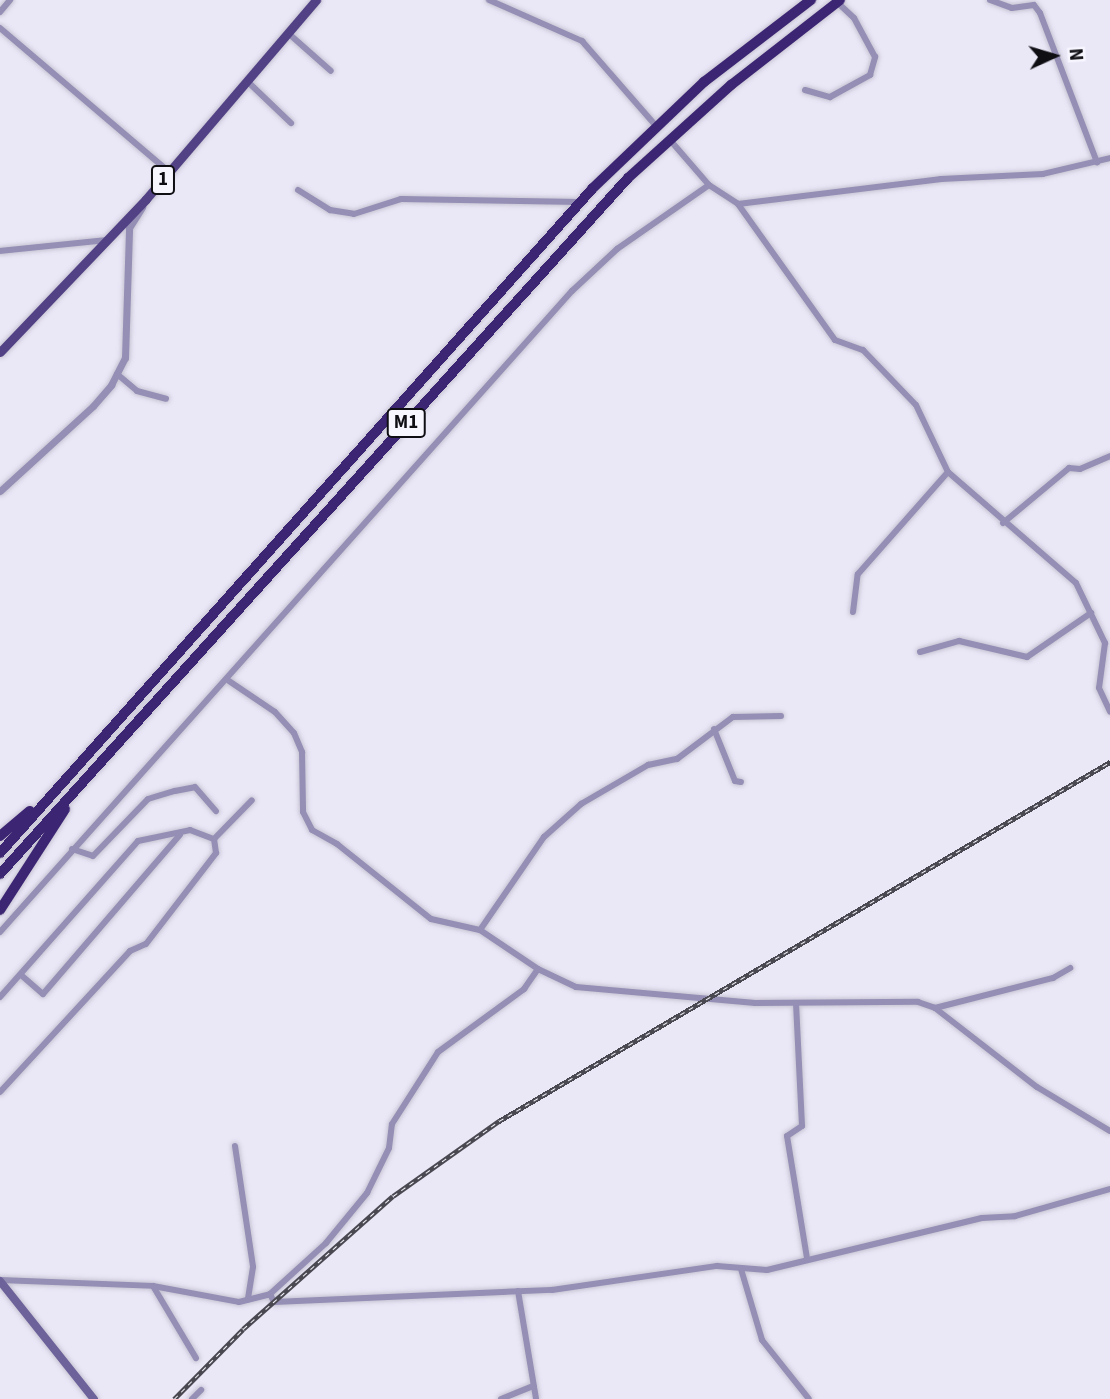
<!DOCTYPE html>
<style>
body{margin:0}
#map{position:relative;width:1110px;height:1399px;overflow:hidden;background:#eae7f7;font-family:"Source Sans 3",sans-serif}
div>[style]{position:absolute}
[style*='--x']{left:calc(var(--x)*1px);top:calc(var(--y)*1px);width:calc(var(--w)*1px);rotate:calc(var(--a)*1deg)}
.roads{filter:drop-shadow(0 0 2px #c7c4d3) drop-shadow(0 0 2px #c7c4d3)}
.minor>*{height:6px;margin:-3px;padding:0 3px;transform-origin:3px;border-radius:3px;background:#958fb5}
.tertiary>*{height:7px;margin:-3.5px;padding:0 3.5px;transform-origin:3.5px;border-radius:3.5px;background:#958fb5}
.secondary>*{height:8px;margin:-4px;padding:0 4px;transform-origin:4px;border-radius:4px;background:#6d629a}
.primary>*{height:9px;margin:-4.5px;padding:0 4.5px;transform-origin:4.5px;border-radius:4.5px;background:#524285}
.motorway>*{height:10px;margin:-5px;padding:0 5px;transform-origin:5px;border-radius:5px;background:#3c2572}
.rail>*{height:4.5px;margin-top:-2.25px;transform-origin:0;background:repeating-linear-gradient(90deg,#f7f6ff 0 5px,#4a4951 0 10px);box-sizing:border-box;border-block:2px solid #4a4951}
span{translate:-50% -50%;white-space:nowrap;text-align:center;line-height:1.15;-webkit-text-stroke:6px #f7f6ff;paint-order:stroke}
.shield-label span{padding:2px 5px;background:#f7f6ff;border:2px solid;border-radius:5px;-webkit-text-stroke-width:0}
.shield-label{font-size:19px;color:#0f0e13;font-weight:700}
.north{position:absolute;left:1019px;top:21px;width:70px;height:70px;-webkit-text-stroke:5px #f7f6ff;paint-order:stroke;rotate:86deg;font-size:19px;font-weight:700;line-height:28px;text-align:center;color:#0f0e13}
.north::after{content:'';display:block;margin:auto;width:24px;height:32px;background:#0f0e13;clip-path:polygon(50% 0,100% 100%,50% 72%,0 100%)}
</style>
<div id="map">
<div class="roads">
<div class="minor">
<div style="--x:489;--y:0;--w:102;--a:23.8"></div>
<div style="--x:582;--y:41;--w:114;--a:48.9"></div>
<div style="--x:990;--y:0;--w:23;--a:20"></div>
<div style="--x:1012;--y:8;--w:22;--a:-8"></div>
<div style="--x:1034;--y:5;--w:10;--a:53"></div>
<div style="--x:1040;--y:13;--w:160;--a:69.1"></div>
<div style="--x:0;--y:12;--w:16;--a:-50"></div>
<div style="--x:0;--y:28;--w:222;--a:40.4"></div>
<div style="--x:288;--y:33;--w:57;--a:41.5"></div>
<div style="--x:247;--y:81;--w:61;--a:43.7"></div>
<div style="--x:805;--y:90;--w:26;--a:16"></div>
<div style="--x:830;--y:97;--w:46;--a:-28.8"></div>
<div style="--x:870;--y:75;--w:19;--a:-74"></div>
<div style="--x:875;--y:57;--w:44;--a:-118.3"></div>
<div style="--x:854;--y:18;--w:23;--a:-137"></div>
<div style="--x:670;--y:140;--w:60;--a:49.1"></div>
<div style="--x:709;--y:185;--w:35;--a:33"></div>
<div style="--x:738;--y:204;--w:167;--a:54.5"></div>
<div style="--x:835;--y:340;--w:30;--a:20"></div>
<div style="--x:863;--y:350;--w:76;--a:46.1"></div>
<div style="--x:916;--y:405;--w:74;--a:64.5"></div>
<div style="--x:948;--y:472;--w:169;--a:40.9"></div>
<div style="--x:1076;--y:583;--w:67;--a:64.2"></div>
<div style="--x:1105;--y:643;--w:45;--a:97.6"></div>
<div style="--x:1099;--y:688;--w:26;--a:65"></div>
<div style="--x:298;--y:190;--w:38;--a:32"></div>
<div style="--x:330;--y:210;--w:24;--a:9"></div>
<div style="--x:354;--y:214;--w:49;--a:-17.7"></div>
<div style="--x:401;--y:199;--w:179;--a:1"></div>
<div style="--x:738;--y:204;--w:205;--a:-7"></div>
<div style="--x:941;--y:179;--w:102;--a:-2.8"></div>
<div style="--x:1043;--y:174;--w:69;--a:-13.4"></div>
<div style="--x:0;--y:251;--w:107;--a:-5.9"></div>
<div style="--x:117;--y:374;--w:26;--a:40"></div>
<div style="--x:137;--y:391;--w:30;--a:15"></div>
<div style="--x:1003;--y:523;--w:86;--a:-39.8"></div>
<div style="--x:1069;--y:468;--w:11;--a:5"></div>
<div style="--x:1080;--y:469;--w:33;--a:-23"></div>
<div style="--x:853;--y:612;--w:38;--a:-83"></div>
<div style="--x:858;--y:574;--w:136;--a:-48.6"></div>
<div style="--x:920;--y:652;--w:41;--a:-15.8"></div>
<div style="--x:959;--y:641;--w:70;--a:13.2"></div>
<div style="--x:1027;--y:657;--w:78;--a:-34.5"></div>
<div style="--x:229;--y:681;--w:55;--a:34"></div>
<div style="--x:275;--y:712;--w:28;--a:48"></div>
<div style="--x:294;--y:733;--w:21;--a:67"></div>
<div style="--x:302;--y:752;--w:60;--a:89"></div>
<div style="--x:303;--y:812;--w:20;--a:63"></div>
<div style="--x:312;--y:830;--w:29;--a:29"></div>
<div style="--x:337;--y:844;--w:120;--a:38.6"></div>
<div style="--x:431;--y:919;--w:50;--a:12.7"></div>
<div style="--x:480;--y:930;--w:70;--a:33.9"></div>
<div style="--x:538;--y:969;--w:42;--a:25.3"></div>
<div style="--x:576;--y:987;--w:180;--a:5.1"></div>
<div style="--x:755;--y:1003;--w:163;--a:-0.4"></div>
<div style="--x:918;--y:1002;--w:18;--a:19"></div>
<div style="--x:935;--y:1008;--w:129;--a:37.8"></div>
<div style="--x:1037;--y:1087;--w:85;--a:31.1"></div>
<div style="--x:714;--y:729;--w:56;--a:68"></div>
<div style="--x:735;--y:781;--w:6;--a:9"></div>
<div style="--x:72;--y:849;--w:22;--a:18"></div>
<div style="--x:93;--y:856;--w:79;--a:-46"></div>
<div style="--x:148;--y:799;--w:28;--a:-17"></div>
<div style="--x:175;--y:791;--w:20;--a:-11"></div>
<div style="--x:195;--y:787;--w:32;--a:49"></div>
<div style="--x:480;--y:930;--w:113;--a:-55.5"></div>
<div style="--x:544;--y:837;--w:50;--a:-41.7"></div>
<div style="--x:581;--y:804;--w:78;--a:-30.2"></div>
<div style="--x:648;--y:765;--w:30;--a:-12"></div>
<div style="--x:677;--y:759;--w:70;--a:-36.9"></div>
<div style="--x:733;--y:717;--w:48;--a:-1.2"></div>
<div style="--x:0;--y:932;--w:859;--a:-48.26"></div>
<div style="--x:572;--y:291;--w:62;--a:-43"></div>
<div style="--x:617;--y:249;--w:112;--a:-34.8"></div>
<div style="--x:21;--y:975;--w:29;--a:41"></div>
<div style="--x:43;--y:994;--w:210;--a:-49.3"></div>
<div style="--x:0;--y:997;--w:208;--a:-48.5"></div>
<div style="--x:138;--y:841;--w:53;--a:-11.9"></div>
<div style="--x:190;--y:830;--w:26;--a:21"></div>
<div style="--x:214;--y:839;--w:54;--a:-45.7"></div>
<div style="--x:796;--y:1003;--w:123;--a:87.2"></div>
<div style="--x:802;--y:1126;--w:18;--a:146"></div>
<div style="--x:787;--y:1136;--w:124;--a:80.7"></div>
<div style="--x:935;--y:1008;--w:122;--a:-14.3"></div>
<div style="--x:1053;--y:978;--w:20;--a:-30"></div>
<div style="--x:0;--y:1092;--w:192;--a:-47.3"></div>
<div style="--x:130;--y:951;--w:17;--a:-24"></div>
<div style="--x:146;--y:944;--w:115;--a:-52.4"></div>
<div style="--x:216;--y:853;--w:14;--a:-98"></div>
<div style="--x:235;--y:1146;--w:122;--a:81.5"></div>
<div style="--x:253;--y:1267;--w:33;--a:99"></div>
<div style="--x:741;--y:1269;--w:74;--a:73.5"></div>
<div style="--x:762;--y:1340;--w:75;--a:51.5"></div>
<div style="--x:0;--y:1280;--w:153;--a:2.2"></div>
<div style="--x:153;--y:1286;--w:87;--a:10.5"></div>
<div style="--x:239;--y:1302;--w:32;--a:-14"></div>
<div style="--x:270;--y:1294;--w:9;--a:63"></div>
<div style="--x:274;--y:1302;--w:278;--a:-2.5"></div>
<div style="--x:552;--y:1290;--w:167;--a:-8.3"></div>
<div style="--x:717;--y:1266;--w:50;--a:4.6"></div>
<div style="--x:767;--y:1270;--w:221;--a:-13.6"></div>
<div style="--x:982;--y:1218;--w:33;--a:-3"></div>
<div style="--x:1015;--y:1216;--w:99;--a:-15.9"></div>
<div style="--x:153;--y:1286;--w:84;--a:59.2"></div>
<div style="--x:518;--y:1291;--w:109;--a:80.5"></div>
<div style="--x:270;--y:1294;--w:76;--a:-42.3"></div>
<div style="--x:326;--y:1243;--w:65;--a:-50.6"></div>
<div style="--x:367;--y:1193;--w:50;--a:-63.9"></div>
<div style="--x:389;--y:1148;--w:24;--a:-83"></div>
<div style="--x:392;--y:1124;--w:85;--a:-57.4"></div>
<div style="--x:438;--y:1052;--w:107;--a:-36.2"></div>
<div style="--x:524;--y:989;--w:24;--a:-55"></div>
<div style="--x:192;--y:1399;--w:13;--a:-45"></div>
<div style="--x:501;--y:1399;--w:35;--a:-22"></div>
</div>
<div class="tertiary">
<div style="--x:0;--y:491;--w:126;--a:-42.4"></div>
<div style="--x:93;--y:406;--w:28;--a:-49"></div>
<div style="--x:111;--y:385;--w:30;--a:-63"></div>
<div style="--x:125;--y:358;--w:130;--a:-88.2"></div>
<div style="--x:129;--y:228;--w:25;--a:-58"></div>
</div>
<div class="secondary">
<div style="--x:0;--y:1281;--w:151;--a:51.5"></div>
</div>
<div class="primary">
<div style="--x:0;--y:352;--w:211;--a:-46.3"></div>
<div style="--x:146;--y:199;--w:262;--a:-49.5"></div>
</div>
<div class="motorway">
<div style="--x:0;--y:836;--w:39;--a:-40"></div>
<div style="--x:0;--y:853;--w:890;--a:-48.28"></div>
<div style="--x:592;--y:189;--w:155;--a:-43.7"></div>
<div style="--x:704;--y:82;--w:135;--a:-37.5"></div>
<div style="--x:0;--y:874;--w:937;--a:-47.94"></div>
<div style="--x:628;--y:178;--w:139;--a:-42.1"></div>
<div style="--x:731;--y:85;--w:138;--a:-37.9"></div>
<div style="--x:0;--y:910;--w:120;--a:-57.2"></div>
</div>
</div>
<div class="rail">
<div style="--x:174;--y:1399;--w:98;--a:-45.4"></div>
<div style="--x:243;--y:1329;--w:200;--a:-41.6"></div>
<div style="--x:393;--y:1196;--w:130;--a:-35.3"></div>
<div style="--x:499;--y:1121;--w:709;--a:-30.44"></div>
</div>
<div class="shield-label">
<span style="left:163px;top:180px">1</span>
<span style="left:406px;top:423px">M1</span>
</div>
<div class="north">N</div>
</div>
